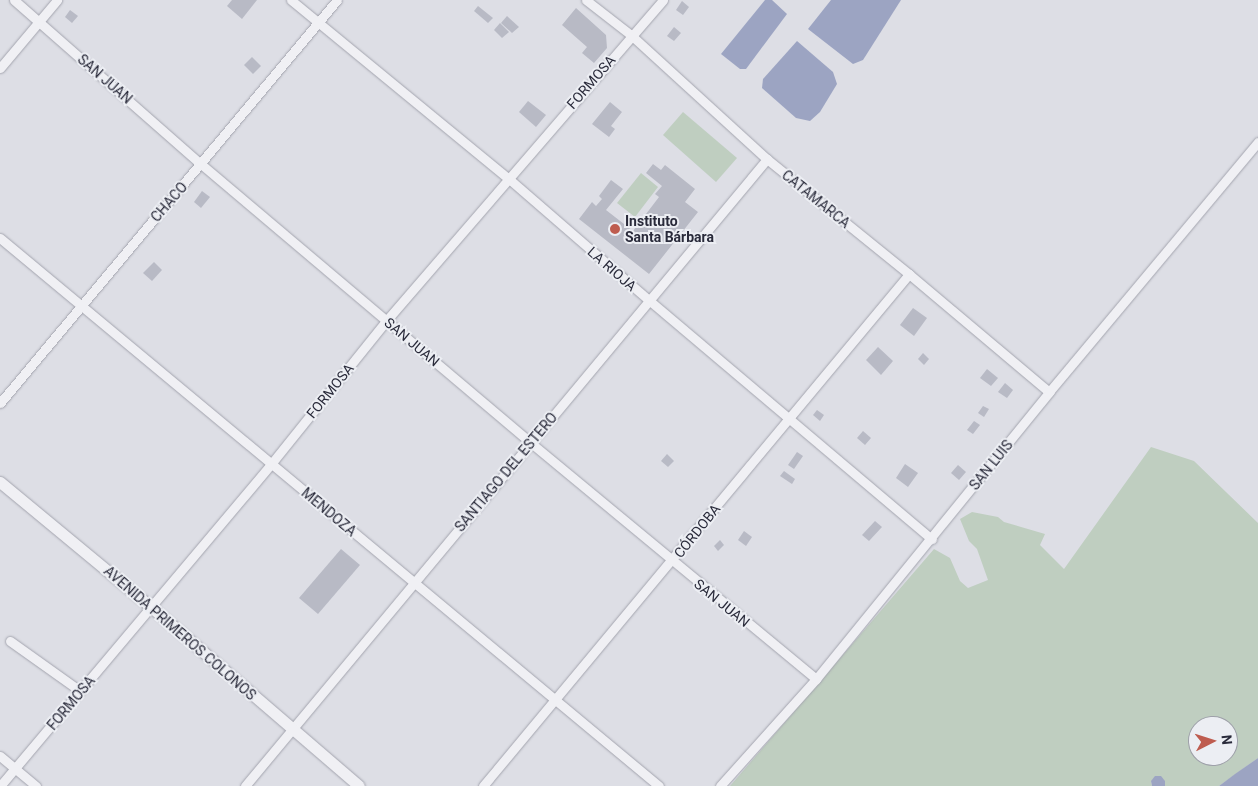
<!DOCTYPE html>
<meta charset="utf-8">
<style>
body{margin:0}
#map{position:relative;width:1258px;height:786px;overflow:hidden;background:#dddee5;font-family:Roboto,sans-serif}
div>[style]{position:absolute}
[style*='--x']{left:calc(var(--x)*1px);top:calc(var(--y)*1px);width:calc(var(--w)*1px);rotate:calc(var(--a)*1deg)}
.green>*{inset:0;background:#bfcec0}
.water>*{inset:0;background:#9ca4c2}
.building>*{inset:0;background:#b8bac5}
.roads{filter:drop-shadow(0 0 1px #a3a4ae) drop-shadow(0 0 1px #a3a4ae)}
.minor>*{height:9px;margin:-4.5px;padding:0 4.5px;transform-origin:4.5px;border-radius:4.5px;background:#f0f0f4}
.tertiary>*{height:11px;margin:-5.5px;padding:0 5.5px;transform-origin:5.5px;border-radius:5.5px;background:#f0f0f4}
.dots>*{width:14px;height:14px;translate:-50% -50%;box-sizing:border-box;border:2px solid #eceef3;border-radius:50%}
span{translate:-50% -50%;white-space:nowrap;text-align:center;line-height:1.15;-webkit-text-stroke:4px #eceef3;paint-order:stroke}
.street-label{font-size:14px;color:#292a3a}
.poi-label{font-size:14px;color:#292a3a;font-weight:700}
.left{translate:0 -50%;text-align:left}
.north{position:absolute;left:1188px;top:716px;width:50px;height:50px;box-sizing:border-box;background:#eceef3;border:1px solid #9ea0a9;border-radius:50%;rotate:85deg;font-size:14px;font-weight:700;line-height:20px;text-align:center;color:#292a3a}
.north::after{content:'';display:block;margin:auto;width:18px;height:22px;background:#be5c4f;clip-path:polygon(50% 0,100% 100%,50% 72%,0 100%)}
</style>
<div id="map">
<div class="green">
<div style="clip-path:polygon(683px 112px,737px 158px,716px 182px,663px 135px)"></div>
<div style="clip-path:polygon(641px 173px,658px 187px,635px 217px,617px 203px)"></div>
<div style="clip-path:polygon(evenodd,1151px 447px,1194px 461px,1258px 523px,1258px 758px,1219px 786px,1165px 786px,1165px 781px,1151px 781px,1152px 786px,730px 786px,934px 549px,950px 558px,960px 581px,968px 588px,988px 580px,977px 549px,969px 541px,960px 519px,972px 512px,998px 517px,1004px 522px,1045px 534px,1040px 545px,1064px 569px,1151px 447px,1198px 726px,1228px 726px,1228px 756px,1198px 756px,1198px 726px)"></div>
</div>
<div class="water">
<div style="clip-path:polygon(765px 0,772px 0,787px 14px,746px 69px,740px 69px,721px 54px)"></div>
<div style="clip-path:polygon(831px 0,901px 0,863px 60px,853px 64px,808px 29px)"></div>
<div style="clip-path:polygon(797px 41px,833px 72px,837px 84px,820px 112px,810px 121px,796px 118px,762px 88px,763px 79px)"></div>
<div style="clip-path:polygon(1258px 758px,1258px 786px,1219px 786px,1235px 774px)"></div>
<div style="clip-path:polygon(1155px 776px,1161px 776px,1165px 781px,1165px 786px,1152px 786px,1151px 781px)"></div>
</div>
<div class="building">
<div style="clip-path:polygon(232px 0,257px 0,242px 19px,227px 6px)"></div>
<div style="clip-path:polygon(682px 1px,689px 7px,683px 15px,676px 10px)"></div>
<div style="clip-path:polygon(478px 6px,493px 18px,488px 23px,474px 11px)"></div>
<div style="clip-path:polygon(576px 8px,606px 35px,607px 48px,594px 63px,582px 53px,587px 47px,562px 25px)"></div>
<div style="clip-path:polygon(70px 10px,78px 16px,72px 23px,65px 17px)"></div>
<div style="clip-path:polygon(507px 16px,519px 27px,512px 33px,501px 23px)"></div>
<div style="clip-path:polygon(500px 23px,509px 32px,502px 38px,494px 30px)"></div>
<div style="clip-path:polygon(674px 27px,681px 33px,674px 41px,667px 36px)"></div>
<div style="clip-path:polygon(252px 57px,261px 66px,253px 74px,244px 65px)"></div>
<div style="clip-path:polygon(528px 101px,546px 115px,536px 127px,519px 112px)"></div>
<div style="clip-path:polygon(610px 102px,622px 112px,611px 126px,615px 129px,609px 137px,592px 124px)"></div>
<div style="clip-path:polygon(653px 164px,661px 170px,665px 165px,695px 189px,685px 202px,698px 212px,649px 274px,579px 219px,592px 202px,596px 206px,602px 199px,599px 196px,611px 180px,623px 189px,606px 210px,633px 231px,659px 197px,655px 194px,662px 186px,646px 173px)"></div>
<div style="clip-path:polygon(202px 191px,210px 197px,201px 208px,194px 202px)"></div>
<div style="clip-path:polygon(154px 262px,162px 270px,152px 281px,143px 273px)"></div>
<div style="clip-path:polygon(913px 308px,927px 318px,914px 336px,900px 325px)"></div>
<div style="clip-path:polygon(878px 347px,893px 361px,881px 375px,866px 360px)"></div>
<div style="clip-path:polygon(923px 353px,929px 359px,924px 365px,918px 359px)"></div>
<div style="clip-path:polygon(987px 369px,998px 378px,991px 386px,980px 378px)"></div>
<div style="clip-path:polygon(1005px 383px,1013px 390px,1007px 398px,998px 392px)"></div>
<div style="clip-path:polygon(983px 406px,989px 409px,984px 417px,978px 413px)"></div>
<div style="clip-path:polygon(817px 410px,824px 415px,820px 421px,813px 415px)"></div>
<div style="clip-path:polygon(974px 421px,980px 425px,973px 434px,967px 430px)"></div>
<div style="clip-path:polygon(863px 431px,871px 438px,865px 445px,857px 438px)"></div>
<div style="clip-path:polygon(797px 452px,803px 456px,794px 469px,788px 465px)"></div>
<div style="clip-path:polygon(667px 454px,674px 461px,668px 467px,661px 461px)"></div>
<div style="clip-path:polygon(905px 464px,918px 473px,908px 487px,896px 478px)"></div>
<div style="clip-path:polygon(958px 465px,966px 472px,959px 480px,951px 473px)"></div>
<div style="clip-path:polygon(784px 471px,795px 479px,792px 484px,780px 476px)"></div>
<div style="clip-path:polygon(875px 521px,882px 527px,869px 541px,862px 535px)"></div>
<div style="clip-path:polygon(744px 531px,752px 537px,746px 546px,738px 540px)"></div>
<div style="clip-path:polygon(720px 540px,724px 545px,718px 551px,714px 546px)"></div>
<div style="clip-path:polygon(341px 549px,360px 565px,318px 614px,299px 598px)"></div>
</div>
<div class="roads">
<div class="minor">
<div style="--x:14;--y:0;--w:249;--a:41.3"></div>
<div style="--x:201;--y:164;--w:432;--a:40.2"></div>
<div style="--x:531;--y:443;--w:370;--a:39.6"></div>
<div style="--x:291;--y:0;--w:281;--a:39.4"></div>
<div style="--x:508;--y:178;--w:188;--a:40.9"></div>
<div style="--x:650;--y:301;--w:369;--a:40.2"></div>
<div style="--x:586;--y:0;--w:57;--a:37.9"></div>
<div style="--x:631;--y:35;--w:184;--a:42.4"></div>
<div style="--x:767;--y:159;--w:183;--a:39"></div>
<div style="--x:909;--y:274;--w:183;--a:40.1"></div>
<div style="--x:0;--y:68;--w:89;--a:-50"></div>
<div style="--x:0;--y:238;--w:857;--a:39.75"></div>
<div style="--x:0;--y:403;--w:525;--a:-50.1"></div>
<div style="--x:10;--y:641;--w:86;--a:35.5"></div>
<div style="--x:0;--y:756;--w:47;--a:39.8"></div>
<div style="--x:0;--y:786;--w:421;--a:-49.9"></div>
<div style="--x:271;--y:464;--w:184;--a:-51.2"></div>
<div style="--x:386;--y:321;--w:424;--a:-49.2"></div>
<div style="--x:245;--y:786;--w:816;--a:-50.22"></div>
<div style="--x:483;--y:786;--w:666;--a:-50.24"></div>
<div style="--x:720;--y:786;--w:144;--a:-48.1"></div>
<div style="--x:816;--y:679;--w:370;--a:-50.9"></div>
<div style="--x:1049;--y:392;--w:326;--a:-50.1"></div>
</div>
<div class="tertiary">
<div style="--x:0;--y:482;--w:196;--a:39.6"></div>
<div style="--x:151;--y:607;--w:274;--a:40.7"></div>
</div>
</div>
<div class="dots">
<div style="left:615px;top:229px;background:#be5c4f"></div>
</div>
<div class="street-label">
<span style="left:105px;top:79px;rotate:41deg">SAN JUAN</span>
<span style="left:591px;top:82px;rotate:-49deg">FORMOSA</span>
<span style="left:816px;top:199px;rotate:39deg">CATAMARCA</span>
<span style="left:169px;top:202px;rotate:-49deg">CHACO</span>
<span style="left:612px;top:269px;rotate:41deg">LA RIOJA</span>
<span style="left:412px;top:342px;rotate:40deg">SAN JUAN</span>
<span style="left:330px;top:391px;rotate:-51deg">FORMOSA</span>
<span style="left:991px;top:465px;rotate:-51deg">SAN LUIS</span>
<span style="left:506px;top:472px;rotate:-50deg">SANTIAGO DEL ESTERO</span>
<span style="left:329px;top:512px;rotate:40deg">MENDOZA</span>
<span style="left:697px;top:531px;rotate:-51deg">CÓRDOBA</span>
<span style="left:722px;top:603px;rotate:39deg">SAN JUAN</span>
<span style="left:180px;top:633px;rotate:41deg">AVENIDA PRIMEROS COLONOS</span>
<span style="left:71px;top:703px;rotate:-50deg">FORMOSA</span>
</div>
<div class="poi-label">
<span class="left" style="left:625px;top:229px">Instituto<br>Santa Bárbara</span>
</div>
<div class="north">N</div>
</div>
